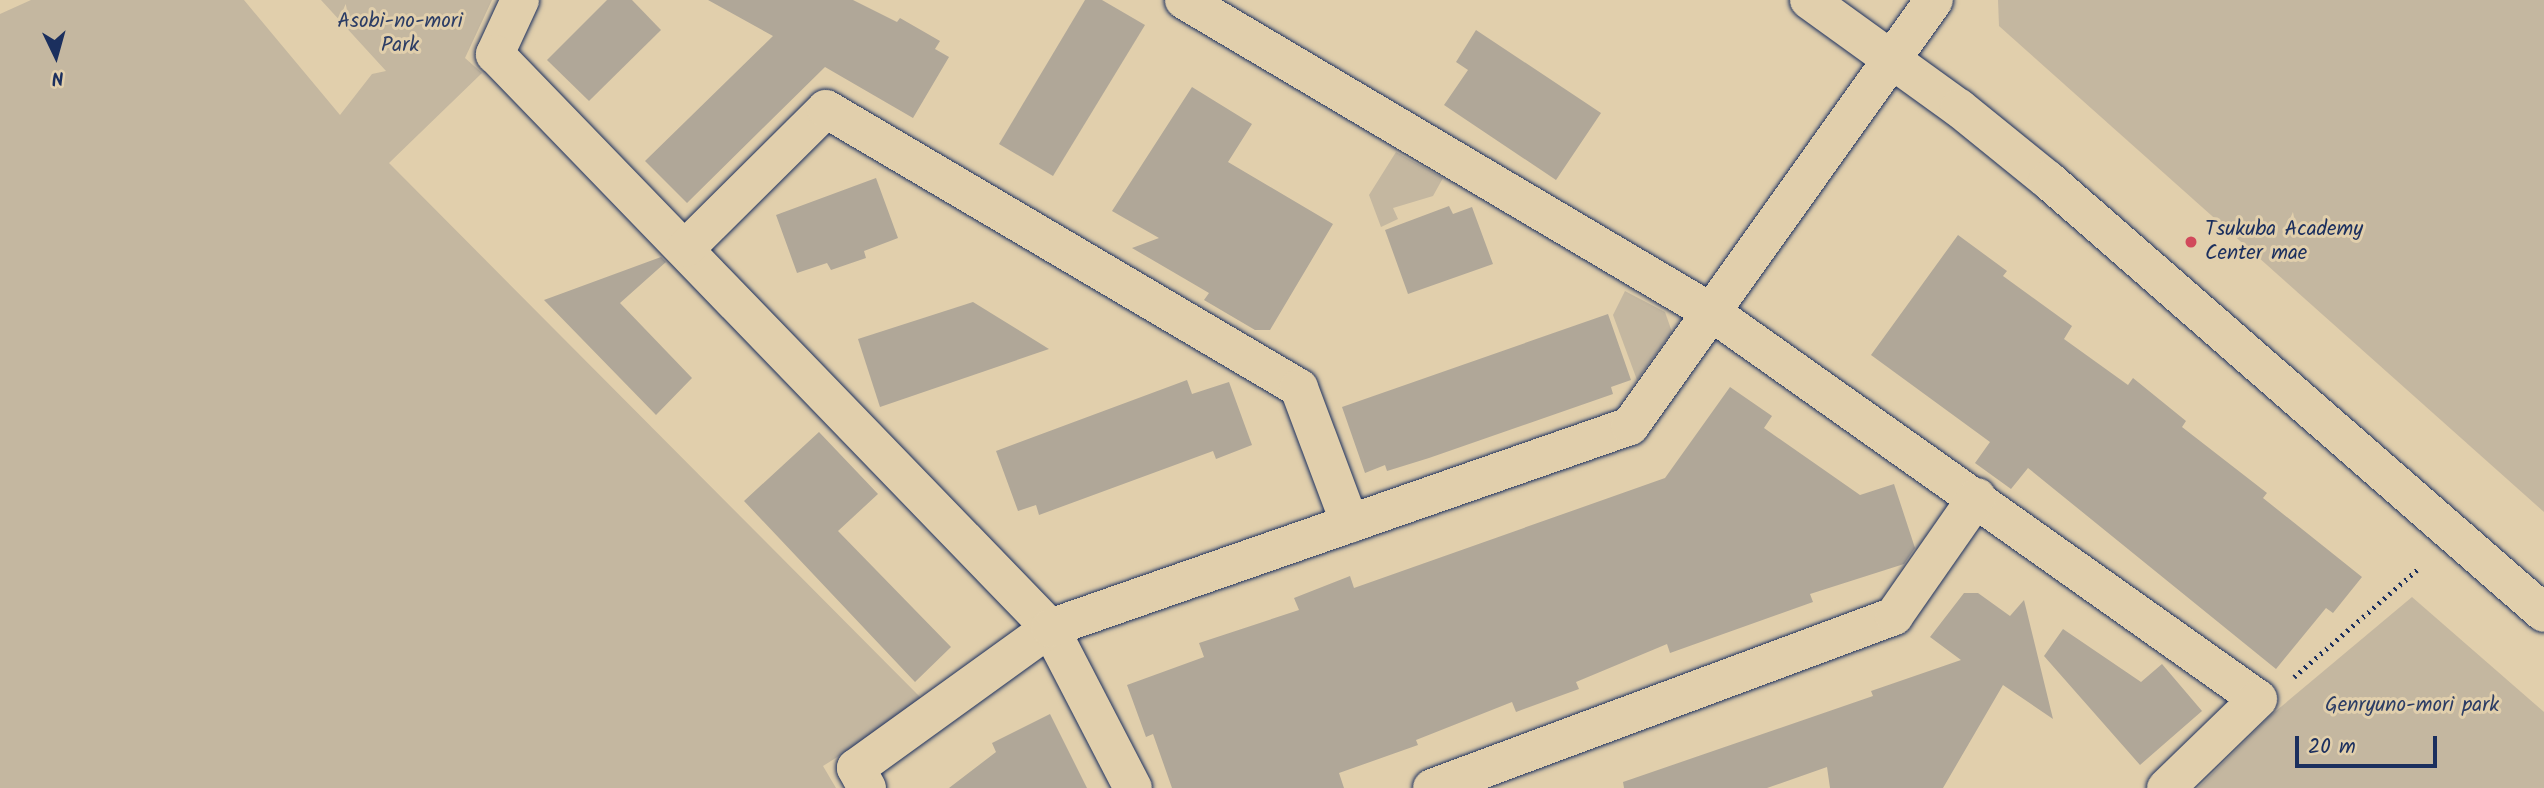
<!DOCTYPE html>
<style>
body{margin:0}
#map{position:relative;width:2544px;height:788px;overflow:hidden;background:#e1cfac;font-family:Kalam,sans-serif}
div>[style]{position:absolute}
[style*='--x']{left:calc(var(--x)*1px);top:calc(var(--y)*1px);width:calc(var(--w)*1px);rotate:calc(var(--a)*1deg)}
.green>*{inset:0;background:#c4b7a0}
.building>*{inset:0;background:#b0a798}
.path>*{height:4.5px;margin-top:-2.25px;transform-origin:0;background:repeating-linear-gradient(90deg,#1b2f5e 0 2px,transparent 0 7px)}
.roads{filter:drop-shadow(0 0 2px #1b2f5e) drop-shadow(0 0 2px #1b2f5e)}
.minor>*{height:38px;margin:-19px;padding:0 19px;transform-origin:19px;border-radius:19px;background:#e1cfac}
.dots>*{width:19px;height:19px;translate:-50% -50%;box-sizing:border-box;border:4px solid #e1cfac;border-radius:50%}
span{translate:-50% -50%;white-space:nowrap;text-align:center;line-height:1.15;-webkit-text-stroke:6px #e1cfac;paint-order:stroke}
.park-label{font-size:21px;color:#2c3d65}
.poi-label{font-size:21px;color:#1b2f5e}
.left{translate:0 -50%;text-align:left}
.north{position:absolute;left:21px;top:21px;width:70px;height:70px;-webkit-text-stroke:5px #e1cfac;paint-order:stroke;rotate:175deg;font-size:19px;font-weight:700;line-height:28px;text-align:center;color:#1b2f5e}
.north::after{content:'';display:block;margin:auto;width:24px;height:32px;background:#1b2f5e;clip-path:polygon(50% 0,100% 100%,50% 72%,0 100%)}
.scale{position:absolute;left:2295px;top:736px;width:142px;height:32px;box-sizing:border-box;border:4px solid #1b2f5e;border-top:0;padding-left:9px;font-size:21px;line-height:24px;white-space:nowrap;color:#1b2f5e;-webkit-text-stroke:5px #e1cfac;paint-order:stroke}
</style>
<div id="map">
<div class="green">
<div style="clip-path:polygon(31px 0,244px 0,340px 115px,372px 74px,386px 71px,321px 0,492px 0,465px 58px,482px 73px,389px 163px,925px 702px,823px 766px,836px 788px,0 788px,0 14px)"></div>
<div style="clip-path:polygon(1998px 0,2544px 0,2544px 512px,1999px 26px)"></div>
<div style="clip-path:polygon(1396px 152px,1443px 178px,1433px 196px,1393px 208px,1398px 219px,1381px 227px,1369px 195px)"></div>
<div style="clip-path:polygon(1625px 291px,1665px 312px,1672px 332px,1637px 380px,1613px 315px)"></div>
<div style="clip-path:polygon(2412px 597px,2544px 712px,2544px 788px,2198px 788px,2270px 716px)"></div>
</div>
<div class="building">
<div style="clip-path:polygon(607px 0,632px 0,661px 30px,589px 101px,547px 60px)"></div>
<div style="clip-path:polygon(708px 0,853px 0,897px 22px,900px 18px,940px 41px,935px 49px,949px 57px,913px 118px,825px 67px,687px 203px,645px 161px,773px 36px)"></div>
<div style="clip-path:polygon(1085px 0,1102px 0,1145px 25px,1053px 176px,999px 144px)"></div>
<div style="clip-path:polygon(1476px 30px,1601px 113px,1556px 180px,1444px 105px,1468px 70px,1456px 62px)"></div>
<div style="clip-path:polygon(1192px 87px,1252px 124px,1228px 162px,1333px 224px,1270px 330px,1255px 330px,1204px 300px,1209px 293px,1132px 248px,1159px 238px,1112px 211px)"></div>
<div style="clip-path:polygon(876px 178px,898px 238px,864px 251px,866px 258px,831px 270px,827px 263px,797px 273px,776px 215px)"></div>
<div style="clip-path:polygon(1449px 206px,1453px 214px,1472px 207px,1493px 264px,1408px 294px,1385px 230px)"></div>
<div style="clip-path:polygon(1958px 235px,2007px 271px,2003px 276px,2072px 326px,2064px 339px,2128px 385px,2133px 378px,2186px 421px,2182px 427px,2267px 493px,2263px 498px,2362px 577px,2333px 613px,2326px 608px,2276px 669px,2028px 468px,2011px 489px,1975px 463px,1990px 442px,1871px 355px)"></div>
<div style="clip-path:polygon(661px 257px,666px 262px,620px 303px,692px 378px,656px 415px,544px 300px)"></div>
<div style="clip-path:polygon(973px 302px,1049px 349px,880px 407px,858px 339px)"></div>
<div style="clip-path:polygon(1608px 314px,1631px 380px,1611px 387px,1613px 394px,1429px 458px,1387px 471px,1385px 465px,1365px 473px,1342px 407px)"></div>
<div style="clip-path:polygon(1187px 380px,1192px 394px,1229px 382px,1252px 445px,1216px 459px,1213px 451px,1039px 515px,1036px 505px,1018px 511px,996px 451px)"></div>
<div style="clip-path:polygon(1730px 387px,1772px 416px,1764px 428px,1860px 495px,1894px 484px,1915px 548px,1904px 564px,1810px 594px,1813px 602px,1670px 653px,1667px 644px,1576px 682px,1579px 689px,1516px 712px,1512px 702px,1416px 740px,1418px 745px,1339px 773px,1344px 788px,1172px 788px,1153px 734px,1146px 737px,1127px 685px,1204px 657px,1199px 643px,1299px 610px,1294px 598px,1350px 576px,1354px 588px,1665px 478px)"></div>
<div style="clip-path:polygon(819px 432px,878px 494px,838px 531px,951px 647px,915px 682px,744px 501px)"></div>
<div style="clip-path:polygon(1964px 593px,1978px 593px,2010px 616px,2024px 600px,2053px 719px,2003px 685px,1943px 788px,1830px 788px,1827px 767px,1767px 788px,1624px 788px,1623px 782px,1873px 696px,1871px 691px,1961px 660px,1930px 637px)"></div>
<div style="clip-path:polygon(2063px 629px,2141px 682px,2162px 664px,2202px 711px,2140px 765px,2044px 656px)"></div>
<div style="clip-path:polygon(1050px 714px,1087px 788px,949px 788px,996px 752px,992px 743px)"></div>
</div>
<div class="path">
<div style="--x:2294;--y:677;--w:166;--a:-41.1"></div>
</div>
<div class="roads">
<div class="minor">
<div style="--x:520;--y:0;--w:60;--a:114.8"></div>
<div style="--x:495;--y:54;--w:798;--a:45.96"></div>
<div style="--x:1050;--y:628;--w:180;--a:62.6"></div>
<div style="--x:1184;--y:0;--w:616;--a:30.64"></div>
<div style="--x:1714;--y:314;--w:666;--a:35.29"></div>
<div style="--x:2258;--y:699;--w:128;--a:135.9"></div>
<div style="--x:1809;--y:0;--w:185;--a:35.8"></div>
<div style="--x:1959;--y:108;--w:114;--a:39"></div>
<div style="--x:2048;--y:180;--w:658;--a:41.12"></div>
<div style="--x:686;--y:248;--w:197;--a:-44.8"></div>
<div style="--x:826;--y:109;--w:549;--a:30.53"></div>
<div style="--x:1299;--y:388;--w:145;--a:69.4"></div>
<div style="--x:867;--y:788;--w:23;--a:-119"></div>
<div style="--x:856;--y:768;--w:239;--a:-35.8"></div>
<div style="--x:1050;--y:628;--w:614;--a:-19.2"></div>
<div style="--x:1630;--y:426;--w:523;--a:-54.49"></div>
<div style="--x:1432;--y:788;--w:493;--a:-20.4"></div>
<div style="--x:1894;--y:616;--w:145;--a:-55.1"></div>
</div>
</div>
<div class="dots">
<div style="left:2191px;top:242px;background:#d1495b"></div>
</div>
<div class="park-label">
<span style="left:400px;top:34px">Asobi-no-mori<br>Park</span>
<span style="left:2412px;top:706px">Genryuno-mori park</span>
</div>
<div class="poi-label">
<span class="left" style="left:2205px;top:242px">Tsukuba Academy<br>Center mae</span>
</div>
<div class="north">N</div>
<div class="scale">20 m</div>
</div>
